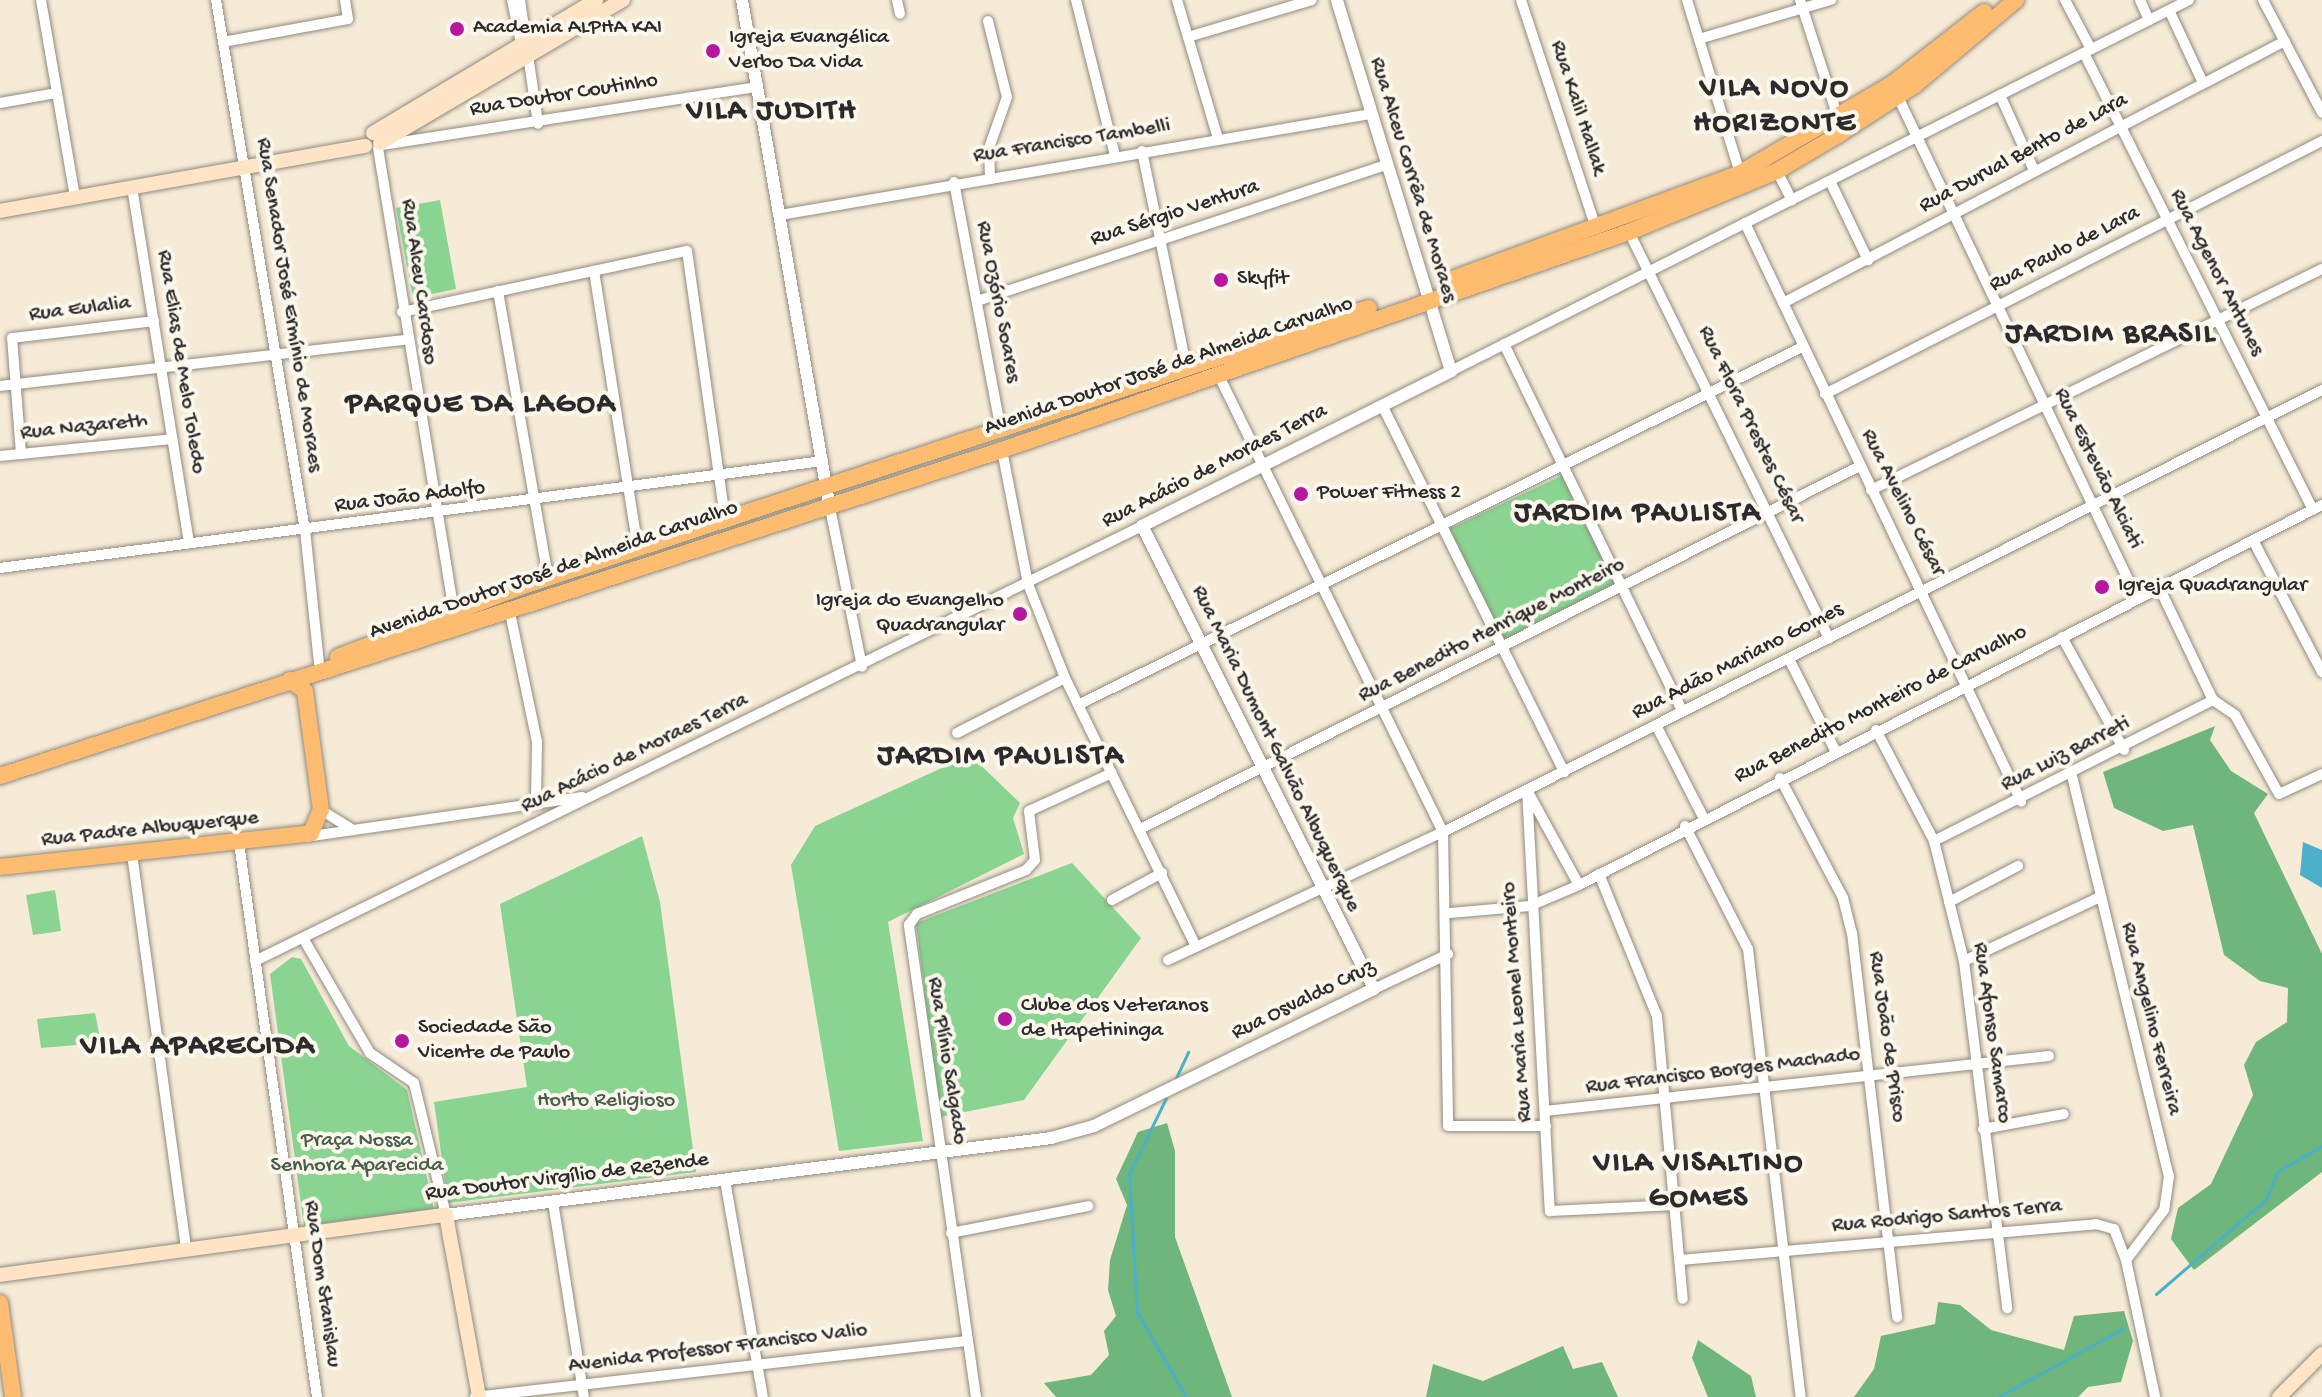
<!DOCTYPE html>
<meta charset="utf-8">
<style>
body{margin:0}
#map{position:relative;width:2322px;height:1397px;overflow:hidden;background:#f6ebd6;font-family:"Gochi Hand",sans-serif}
div>[style]{position:absolute}
[style*='--x']{left:calc(var(--x)*1px);top:calc(var(--y)*1px);width:calc(var(--w)*1px);rotate:calc(var(--a)*1deg)}
.green>*{inset:0;background:#89d491}
.forest>*{inset:0;background:#6eb67b}
.water>*{inset:0;background:#4cb0cb}
.stream>*{height:3px;margin:-1.5px;padding:0 1.5px;transform-origin:1.5px;border-radius:1.5px;background:#4cb0cb}
.roads{filter:drop-shadow(0 0 2px #908b80) drop-shadow(0 0 2px #908b80)}
.minor>*{height:10px;margin:-5px;padding:0 5px;transform-origin:5px;border-radius:5px;background:#fff}
.tertiary>*{height:12px;margin:-6px;padding:0 6px;transform-origin:6px;border-radius:6px;background:#fff}
.secondary>*{height:14px;margin:-7px;padding:0 7px;transform-origin:7px;border-radius:7px;background:#ffe4c6}
.primary>*{height:16px;margin:-8px;padding:0 8px;transform-origin:8px;border-radius:8px;background:#febc70}
.dots>*{width:22px;height:22px;translate:-50% -50%;box-sizing:border-box;border:4px solid #fbf7ec;border-radius:50%}
span{translate:-50% -50%;white-space:nowrap;text-align:center;line-height:1.15;-webkit-text-stroke:8px #fbf7ec;paint-order:stroke}
.poi-label{font-size:22px;color:#2b2b2b}
.left{translate:0 -50%;text-align:left}
.right{translate:-100% -50%;text-align:right}
.street-label{font-size:22px;color:#2b2b2b}
.park-label{font-size:22px;color:#475e4a}
.district-label{font-size:30px;color:#2b2b2b;font-weight:700;letter-spacing:2px}
</style>
<div id="map">
<div class="green">
<div style="clip-path:polygon(440px 200px,456px 289px,413px 298px,396px 208px)"></div>
<div style="clip-path:polygon(1563px 475px,1617px 586px,1503px 643px,1447px 530px)"></div>
<div style="clip-path:polygon(970px 755px,1020px 803px,1013px 818px,1024px 854px,888px 922px,923px 1141px,839px 1151px,791px 865px,815px 826px)"></div>
<div style="clip-path:polygon(642px 836px,660px 902px,696px 1172px,448px 1203px,434px 1102px,527px 1087px,500px 904px)"></div>
<div style="clip-path:polygon(1072px 863px,1141px 938px,1024px 1100px,940px 1117px,916px 923px)"></div>
<div style="clip-path:polygon(55px 890px,61px 931px,33px 935px,26px 895px)"></div>
<div style="clip-path:polygon(292px 957px,301px 959px,349px 1046px,407px 1090px,434px 1209px,304px 1226px,270px 974px)"></div>
<div style="clip-path:polygon(95px 1013px,101px 1043px,41px 1048px,37px 1019px)"></div>
</div>
<div class="forest">
<div style="clip-path:polygon(2215px 726px,2210px 740px,2231px 771px,2268px 794px,2254px 813px,2322px 954px,2322px 1172px,2194px 1270px,2171px 1239px,2178px 1208px,2211px 1184px,2253px 1095px,2244px 1065px,2256px 1042px,2287px 1022px,2288px 988px,2260px 981px,2224px 955px,2193px 825px,2163px 831px,2114px 808px,2103px 772px)"></div>
<div style="clip-path:polygon(1167px 1123px,1175px 1151px,1175px 1237px,1232px 1397px,1056px 1397px,1044px 1383px,1091px 1375px,1109px 1355px,1104px 1331px,1116px 1316px,1108px 1290px,1110px 1260px,1127px 1205px,1116px 1179px,1138px 1132px)"></div>
<div style="clip-path:polygon(1938px 1302px,1960px 1305px,1991px 1330px,2064px 1350px,2074px 1316px,2124px 1311px,2133px 1341px,2121px 1382px,2088px 1387px,2078px 1397px,1854px 1397px,1874px 1369px,1881px 1336px,1935px 1324px)"></div>
<div style="clip-path:polygon(1698px 1340px,1751px 1376px,1756px 1397px,1708px 1397px,1692px 1358px)"></div>
<div style="clip-path:polygon(1563px 1346px,1573px 1369px,1602px 1362px,1618px 1397px,1426px 1397px,1433px 1364px,1483px 1381px)"></div>
</div>
<div class="water">
<div style="clip-path:polygon(2303px 842px,2322px 850px,2322px 888px,2300px 875px)"></div>
</div>
<div class="stream">
<div style="--x:1176;--y:1078;--w:29;--a:-65"></div>
<div style="--x:1166;--y:1098;--w:85;--a:116"></div>
<div style="--x:1129;--y:1174;--w:138;--a:86.7"></div>
<div style="--x:1137;--y:1312;--w:98;--a:60"></div>
<div style="--x:2156;--y:1294;--w:145;--a:-40.8"></div>
<div style="--x:2266;--y:1199;--w:30;--a:-67"></div>
<div style="--x:2278;--y:1171;--w:51;--a:-29.6"></div>
<div style="--x:1998;--y:1397;--w:144;--a:-28.7"></div>
</div>
<div class="roads">
<div class="minor">
<div style="--x:41;--y:0;--w:200;--a:80.2"></div>
<div style="--x:216;--y:0;--w:537;--a:80.47"></div>
<div style="--x:305;--y:530;--w:143;--a:84"></div>
<div style="--x:512;--y:0;--w:49;--a:78.2"></div>
<div style="--x:520;--y:0;--w:125;--a:81.7"></div>
<div style="--x:897;--y:0;--w:14;--a:78"></div>
<div style="--x:1076;--y:0;--w:160;--a:75.9"></div>
<div style="--x:1177;--y:0;--w:144;--a:73.5"></div>
<div style="--x:1521;--y:0;--w:240;--a:71.8"></div>
<div style="--x:1687;--y:0;--w:181;--a:73"></div>
<div style="--x:1800;--y:0;--w:124;--a:72.1"></div>
<div style="--x:2065;--y:0;--w:55;--a:62"></div>
<div style="--x:2140;--y:0;--w:22;--a:66"></div>
<div style="--x:2263;--y:0;--w:127;--a:62.4"></div>
<div style="--x:2169;--y:10;--w:81;--a:65"></div>
<div style="--x:988;--y:21;--w:78;--a:76"></div>
<div style="--x:1007;--y:97;--w:54;--a:109.4"></div>
<div style="--x:989;--y:148;--w:26;--a:88"></div>
<div style="--x:1188;--y:37;--w:129;--a:-16.6"></div>
<div style="--x:1699;--y:39;--w:138;--a:-16.5"></div>
<div style="--x:223;--y:42;--w:127;--a:-10.4"></div>
<div style="--x:348;--y:19;--w:19;--a:-99"></div>
<div style="--x:2084;--y:53;--w:511;--a:63.38"></div>
<div style="--x:2000;--y:95;--w:80;--a:65.7"></div>
<div style="--x:1898;--y:97;--w:555;--a:64.5"></div>
<div style="--x:0;--y:103;--w:58;--a:-10"></div>
<div style="--x:382;--y:145;--w:378;--a:-8.8"></div>
<div style="--x:378;--y:148;--w:469;--a:80.7"></div>
<div style="--x:1142;--y:151;--w:224;--a:78.4"></div>
<div style="--x:1777;--y:171;--w:33;--a:63"></div>
<div style="--x:1830;--y:181;--w:88;--a:64.3"></div>
<div style="--x:954;--y:182;--w:253;--a:79.3"></div>
<div style="--x:132;--y:187;--w:360;--a:80.9"></div>
<div style="--x:780;--y:215;--w:600;--a:-9.7"></div>
<div style="--x:1745;--y:223;--w:641;--a:64.48"></div>
<div style="--x:1629;--y:232;--w:453;--a:63.8"></div>
<div style="--x:594;--y:271;--w:280;--a:81"></div>
<div style="--x:498;--y:291;--w:291;--a:80.1"></div>
<div style="--x:977;--y:301;--w:430;--a:-18.4"></div>
<div style="--x:1783;--y:303;--w:566;--a:-27.56"></div>
<div style="--x:402;--y:312;--w:291;--a:-12.1"></div>
<div style="--x:687;--y:251;--w:271;--a:81.9"></div>
<div style="--x:1504;--y:344;--w:408;--a:64.1"></div>
<div style="--x:1451;--y:371;--w:826;--a:-26.69"></div>
<div style="--x:1218;--y:374;--w:510;--a:63.84"></div>
<div style="--x:1443;--y:832;--w:294;--a:89"></div>
<div style="--x:1448;--y:1126;--w:98;--a:0"></div>
<div style="--x:0;--y:386;--w:409;--a:-6.5"></div>
<div style="--x:1825;--y:394;--w:558;--a:-26.98"></div>
<div style="--x:1382;--y:405;--w:410;--a:63.6"></div>
<div style="--x:1002;--y:450;--w:136;--a:79"></div>
<div style="--x:1028;--y:584;--w:101;--a:68.5"></div>
<div style="--x:1065;--y:678;--w:299;--a:64"></div>
<div style="--x:21;--y:454;--w:116;--a:-94.4"></div>
<div style="--x:12;--y:338;--w:143;--a:-6.8"></div>
<div style="--x:0;--y:456;--w:173;--a:-5.6"></div>
<div style="--x:1871;--y:490;--w:502;--a:-26.11"></div>
<div style="--x:829;--y:503;--w:167;--a:78.6"></div>
<div style="--x:2254;--y:542;--w:147;--a:62.4"></div>
<div style="--x:0;--y:568;--w:830;--a:-7.41"></div>
<div style="--x:2159;--y:587;--w:125;--a:64.5"></div>
<div style="--x:2213;--y:700;--w:27;--a:34"></div>
<div style="--x:2235;--y:715;--w:90;--a:60.9"></div>
<div style="--x:2279;--y:794;--w:47;--a:-24.9"></div>
<div style="--x:509;--y:608;--w:137;--a:78.2"></div>
<div style="--x:537;--y:742;--w:58;--a:91"></div>
<div style="--x:2062;--y:637;--w:129;--a:61.2"></div>
<div style="--x:1790;--y:661;--w:100;--a:63.2"></div>
<div style="--x:1078;--y:705;--w:808;--a:-26.31"></div>
<div style="--x:1656;--y:725;--w:103;--a:62.9"></div>
<div style="--x:1876;--y:730;--w:125;--a:62.4"></div>
<div style="--x:1934;--y:841;--w:124;--a:76"></div>
<div style="--x:1964;--y:961;--w:350;--a:82.9"></div>
<div style="--x:957;--y:733;--w:121;--a:-27"></div>
<div style="--x:2072;--y:776;--w:412;--a:76.4"></div>
<div style="--x:2169;--y:1176;--w:34;--a:98"></div>
<div style="--x:2164;--y:1210;--w:63;--a:127.2"></div>
<div style="--x:1780;--y:778;--w:136;--a:62.3"></div>
<div style="--x:1843;--y:898;--w:36;--a:76"></div>
<div style="--x:1852;--y:933;--w:387;--a:83.3"></div>
<div style="--x:1527;--y:790;--w:422;--a:86.9"></div>
<div style="--x:1550;--y:1211;--w:126;--a:-2.7"></div>
<div style="--x:1528;--y:792;--w:106;--a:61.3"></div>
<div style="--x:321;--y:810;--w:36;--a:32"></div>
<div style="--x:1685;--y:826;--w:138;--a:62.9"></div>
<div style="--x:1748;--y:949;--w:451;--a:83.3"></div>
<div style="--x:1140;--y:829;--w:806;--a:-26.76"></div>
<div style="--x:305;--y:837;--w:280;--a:-8.2"></div>
<div style="--x:1934;--y:841;--w:313;--a:-26.8"></div>
<div style="--x:239;--y:843;--w:559;--a:81.99"></div>
<div style="--x:132;--y:854;--w:400;--a:82.2"></div>
<div style="--x:1599;--y:874;--w:153;--a:67.8"></div>
<div style="--x:1657;--y:1016;--w:284;--a:84.8"></div>
<div style="--x:1112;--y:900;--w:57;--a:-28.4"></div>
<div style="--x:1949;--y:902;--w:78;--a:-27.6"></div>
<div style="--x:1450;--y:913;--w:80;--a:-5"></div>
<div style="--x:1530;--y:906;--w:53;--a:-23.2"></div>
<div style="--x:1579;--y:885;--w:835;--a:-27.09"></div>
<div style="--x:303;--y:938;--w:133;--a:59.8"></div>
<div style="--x:370;--y:1053;--w:53;--a:34.3"></div>
<div style="--x:414;--y:1083;--w:136;--a:76.4"></div>
<div style="--x:1168;--y:960;--w:303;--a:-25"></div>
<div style="--x:1443;--y:832;--w:984;--a:-26.7"></div>
<div style="--x:255;--y:961;--w:988;--a:-26.12"></div>
<div style="--x:1964;--y:961;--w:148;--a:-25.2"></div>
<div style="--x:1374;--y:989;--w:82;--a:-25.3"></div>
<div style="--x:1545;--y:1111;--w:507;--a:-6.23"></div>
<div style="--x:1983;--y:1129;--w:82;--a:-10.5"></div>
<div style="--x:725;--y:1180;--w:220;--a:80.1"></div>
<div style="--x:553;--y:1202;--w:197;--a:81"></div>
<div style="--x:951;--y:1233;--w:140;--a:-11.1"></div>
<div style="--x:1680;--y:1260;--w:418;--a:-4.9"></div>
<div style="--x:2096;--y:1224;--w:19;--a:16"></div>
<div style="--x:2114;--y:1229;--w:33;--a:69"></div>
<div style="--x:2126;--y:1260;--w:140;--a:78"></div>
<div style="--x:475;--y:1397;--w:494;--a:-6.5"></div>
<div style="--x:976;--y:1397;--w:477;--a:-98.1"></div>
<div style="--x:909;--y:925;--w:14;--a:-54"></div>
<div style="--x:917;--y:914;--w:118;--a:-22"></div>
<div style="--x:1026;--y:870;--w:13;--a:-48"></div>
<div style="--x:1035;--y:860;--w:49;--a:-97"></div>
<div style="--x:1029;--y:811;--w:91;--a:-24.6"></div>
</div>
<div class="tertiary">
<div style="--x:742;--y:0;--w:510;--a:80.19"></div>
<div style="--x:446;--y:1215;--w:610;--a:-7.25"></div>
<div style="--x:1051;--y:1138;--w:45;--a:-15.6"></div>
<div style="--x:1094;--y:1126;--w:312;--a:-26.1"></div>
<div style="--x:1374;--y:989;--w:518;--a:-116.61"></div>
<div style="--x:1142;--y:526;--w:346;--a:-26.6"></div>
<div style="--x:1451;--y:371;--w:388;--a:-107.1"></div>
</div>
<div class="secondary">
<div style="--x:373;--y:133;--w:260;--a:-30.8"></div>
<div style="--x:380;--y:143;--w:282;--a:-30.5"></div>
<div style="--x:0;--y:211;--w:371;--a:-10.1"></div>
<div style="--x:0;--y:1275;--w:450;--a:-7.7"></div>
<div style="--x:446;--y:1215;--w:185;--a:79.7"></div>
<div style="--x:2279;--y:1397;--w:61;--a:-45"></div>
</div>
<div class="primary">
<div style="--x:1447;--y:281;--w:312;--a:-20.2"></div>
<div style="--x:1740;--y:173;--w:176;--a:-30.4"></div>
<div style="--x:1892;--y:84;--w:117;--a:-38"></div>
<div style="--x:338;--y:657;--w:201;--a:-21"></div>
<div style="--x:526;--y:585;--w:887;--a:-18.19"></div>
<div style="--x:0;--y:776;--w:1054;--a:-18.02"></div>
<div style="--x:1002;--y:450;--w:664;--a:-19.17"></div>
<div style="--x:1629;--y:232;--w:160;--a:-22.4"></div>
<div style="--x:1777;--y:171;--w:71;--a:-30.5"></div>
<div style="--x:1838;--y:135;--w:92;--a:-33"></div>
<div style="--x:1915;--y:85;--w:132;--a:-40.1"></div>
<div style="--x:0;--y:867;--w:313;--a:-6.2"></div>
<div style="--x:311;--y:833;--w:25;--a:-67"></div>
<div style="--x:321;--y:810;--w:120;--a:-97.7"></div>
<div style="--x:305;--y:691;--w:19;--a:-145"></div>
<div style="--x:0;--y:1303;--w:95;--a:82.1"></div>
</div>
</div>
<div class="dots">
<div style="left:457px;top:29px;background:#b5179e"></div>
<div style="left:713px;top:51px;background:#b5179e"></div>
<div style="left:1221px;top:280px;background:#b5179e"></div>
<div style="left:1301px;top:494px;background:#b5179e"></div>
<div style="left:2102px;top:587px;background:#b5179e"></div>
<div style="left:1020px;top:614px;background:#b5179e"></div>
<div style="left:1005px;top:1019px;background:#b5179e"></div>
<div style="left:402px;top:1041px;background:#b5179e"></div>
</div>
<div class="poi-label">
<span class="left" style="left:473px;top:29px">Academia ALPHA KAI</span>
<span class="left" style="left:729px;top:51px">Igreja Evangélica<br>Verbo Da Vida</span>
<span class="left" style="left:1237px;top:280px">Skyfit</span>
<span class="left" style="left:1317px;top:494px">Power Fitness 2</span>
<span class="left" style="left:2118px;top:587px">Igreja Quadrangular</span>
<span class="right" style="left:1004px;top:614px">Igreja do Evangelho<br>Quadrangular</span>
<span class="left" style="left:1021px;top:1019px">Clube dos Veteranos<br>de Itapetininga</span>
<span class="left" style="left:418px;top:1041px">Sociedade São<br>Vicente de Paulo</span>
</div>
<div class="street-label">
<span style="left:564px;top:96px;rotate:-9deg">Rua Doutor Coutinho</span>
<span style="left:1577px;top:108px;rotate:72deg">Rua Kalil Hallak</span>
<span style="left:1072px;top:142px;rotate:-9deg">Rua Francisco Tambelli</span>
<span style="left:2024px;top:154px;rotate:-28deg">Rua Durval Bento de Lara</span>
<span style="left:1412px;top:180px;rotate:73deg">Rua Alceu Corrêa de Moraes</span>
<span style="left:1175px;top:214px;rotate:-18deg">Rua Sérgio Ventura</span>
<span style="left:2065px;top:250px;rotate:-27deg">Rua Paulo de Lara</span>
<span style="left:2216px;top:273px;rotate:63deg">Rua Agenor Antunes</span>
<span style="left:418px;top:282px;rotate:82deg">Rua Alceu Cardoso</span>
<span style="left:997px;top:302px;rotate:79deg">Rua Ozório Soares</span>
<span style="left:288px;top:305px;rotate:81deg">Rua Senador José Ermínio de Moraes</span>
<span style="left:80px;top:310px;rotate:-7deg">Rua Eulalia</span>
<span style="left:180px;top:362px;rotate:81deg">Rua Elias de Melo Toledo</span>
<span style="left:1169px;top:367px;rotate:-19deg">Avenida Doutor José de Almeida Carvalho</span>
<span style="left:1750px;top:425px;rotate:64deg">Rua Flora Prestes César</span>
<span style="left:84px;top:428px;rotate:-6deg">Rua Nazareth</span>
<span style="left:1215px;top:467px;rotate:-27deg">Rua Acácio de Moraes Terra</span>
<span style="left:2097px;top:469px;rotate:64deg">Rua Estevão Alciati</span>
<span style="left:410px;top:498px;rotate:-7deg">Rua João Adolfo</span>
<span style="left:1902px;top:503px;rotate:63deg">Rua Avelino César</span>
<span style="left:554px;top:571px;rotate:-19deg">Avenida Doutor José de Almeida Carvalho</span>
<span style="left:1492px;top:631px;rotate:-27deg">Rua Benedito Henrique Monteiro</span>
<span style="left:1738px;top:662px;rotate:-27deg">Rua Adão Mariano Gomes</span>
<span style="left:1881px;top:705px;rotate:-27deg">Rua Benedito Monteiro de Carvalho</span>
<span style="left:1275px;top:749px;rotate:64deg">Rua Maria Dumont Galvão Albuquerque</span>
<span style="left:635px;top:754px;rotate:-26deg">Rua Acácio de Moraes Terra</span>
<span style="left:2066px;top:755px;rotate:-27deg">Rua Luiz Barreti</span>
<span style="left:150px;top:830px;rotate:-6deg">Rua Padre Albuquerque</span>
<span style="left:1304px;top:1001px;rotate:-26deg">Rua Osvaldo Cruz</span>
<span style="left:1518px;top:1002px;rotate:-94deg">Rua Maria Leonel Monteiro</span>
<span style="left:2150px;top:1019px;rotate:76deg">Rua Angelino Ferreira</span>
<span style="left:1991px;top:1033px;rotate:82deg">Rua Afonso Samarco</span>
<span style="left:1886px;top:1037px;rotate:82deg">Rua João de Prisco</span>
<span style="left:946px;top:1061px;rotate:81deg">Rua Plínio Salgado</span>
<span style="left:1723px;top:1072px;rotate:-7deg">Rua Francisco Borges Machado</span>
<span style="left:567px;top:1178px;rotate:-7deg">Rua Doutor Virgílio de Rezende</span>
<span style="left:1947px;top:1217px;rotate:-5deg">Rua Rodrigo Santos Terra</span>
<span style="left:321px;top:1284px;rotate:82deg">Rua Dom Stanislau</span>
<span style="left:718px;top:1349px;rotate:-7deg">Avenida Professor Francisco Valio</span>
</div>
<div class="park-label">
<span style="left:606px;top:1102px">Horto Religioso</span>
<span style="left:357px;top:1154px">Praça Nossa<br>Senhora Aparecida</span>
</div>
<div class="district-label">
<span style="left:1775px;top:107px">VILA NOVO<br>HORIZONTE</span>
<span style="left:772px;top:113px">VILA JUDITH</span>
<span style="left:2111px;top:336px">JARDIM BRASIL</span>
<span style="left:481px;top:406px">PARQUE DA LAGOA</span>
<span style="left:1638px;top:515px">JARDIM PAULISTA</span>
<span style="left:1001px;top:758px">JARDIM PAULISTA</span>
<span style="left:198px;top:1048px">VILA APARECIDA</span>
<span style="left:1699px;top:1182px">VILA VISALTINO<br>GOMES</span>
</div>
</div>
